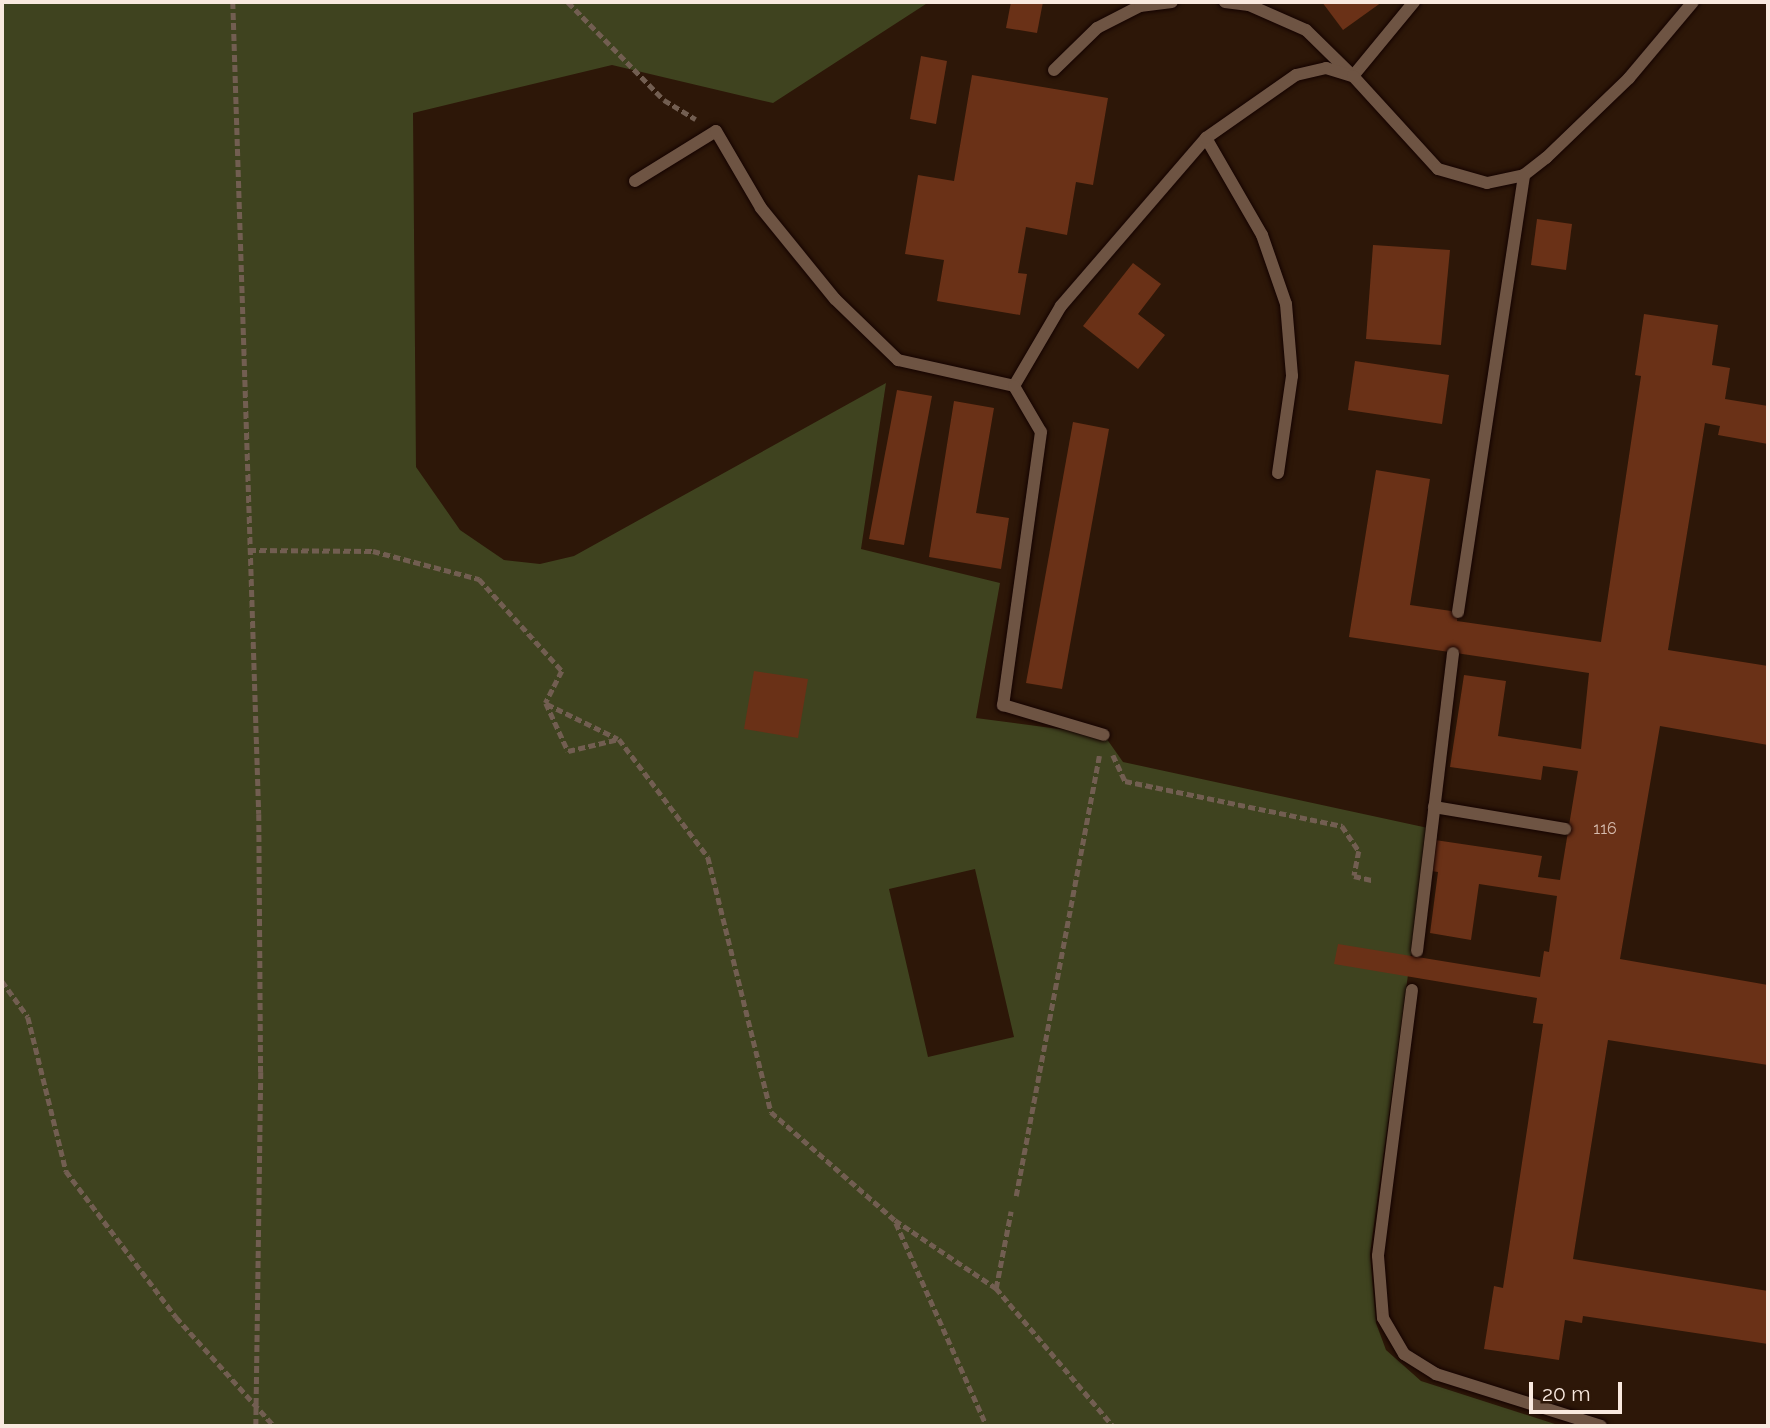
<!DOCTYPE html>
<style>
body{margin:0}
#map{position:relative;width:1770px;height:1428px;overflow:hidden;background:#2d1708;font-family:Raleway,sans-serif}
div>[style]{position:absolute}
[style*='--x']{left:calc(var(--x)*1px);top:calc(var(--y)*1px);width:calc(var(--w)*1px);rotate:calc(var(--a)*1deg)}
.green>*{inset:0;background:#3f431f}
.building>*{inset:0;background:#6a3117}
.path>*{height:4.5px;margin-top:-2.25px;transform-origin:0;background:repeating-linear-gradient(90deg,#725e51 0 7px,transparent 0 10.5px)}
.roads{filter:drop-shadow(0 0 2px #140300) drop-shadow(0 0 2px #140300)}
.service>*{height:12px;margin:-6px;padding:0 6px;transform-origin:6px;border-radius:6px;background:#6e5443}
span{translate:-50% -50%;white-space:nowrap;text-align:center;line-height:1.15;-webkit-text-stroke:6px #2d1708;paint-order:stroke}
.number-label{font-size:16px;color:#d5bbad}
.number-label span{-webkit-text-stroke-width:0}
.frame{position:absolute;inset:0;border:4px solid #f9e9df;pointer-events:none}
.scale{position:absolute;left:1529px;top:1382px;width:93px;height:32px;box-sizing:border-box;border:4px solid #f9e9df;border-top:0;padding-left:9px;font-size:21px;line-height:24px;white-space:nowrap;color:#f9e9df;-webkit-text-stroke:5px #2d1708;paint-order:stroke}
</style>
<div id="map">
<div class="green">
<div style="clip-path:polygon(evenodd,2px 2px,929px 2px,773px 103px,612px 65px,413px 113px,416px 467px,460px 530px,504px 560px,540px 564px,574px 556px,886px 383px,861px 549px,1000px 583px,976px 718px,1104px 735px,1123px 762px,1428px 828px,1370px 1254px,1376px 1323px,1386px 1350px,1421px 1381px,1561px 1426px,2px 1426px,2px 2px,975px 869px,1014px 1037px,928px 1057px,889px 889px,975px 869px)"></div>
</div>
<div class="building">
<div style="clip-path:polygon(1011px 2px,1043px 2px,1037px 33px,1006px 28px)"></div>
<div style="clip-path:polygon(1322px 2px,1382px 2px,1343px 30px)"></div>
<div style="clip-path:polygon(921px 56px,947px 61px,936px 124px,910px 119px)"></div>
<div style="clip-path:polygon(972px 75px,1108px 98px,1093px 185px,1076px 182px,1067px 235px,1026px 227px,1018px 273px,1027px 274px,1020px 315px,937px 301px,944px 260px,905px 254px,918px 175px,954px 181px)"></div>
<div style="clip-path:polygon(1537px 219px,1572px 224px,1566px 270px,1531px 265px)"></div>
<div style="clip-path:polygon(1373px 245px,1450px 250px,1441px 345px,1366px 339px)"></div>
<div style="clip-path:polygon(1133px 263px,1161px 284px,1138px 314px,1165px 335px,1138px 369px,1083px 326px)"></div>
<div style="clip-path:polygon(1644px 314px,1718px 325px,1712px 365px,1730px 368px,1725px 399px,1768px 406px,1768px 444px,1718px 435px,1720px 426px,1705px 423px,1668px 650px,1768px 666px,1768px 745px,1660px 726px,1620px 959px,1768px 985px,1768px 1065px,1608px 1040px,1573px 1259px,1768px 1291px,1768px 1344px,1583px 1316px,1582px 1323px,1565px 1320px,1559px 1360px,1484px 1349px,1494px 1286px,1503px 1288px,1543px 1024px,1533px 1023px,1537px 998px,1334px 964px,1338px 944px,1540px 977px,1544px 951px,1549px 952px,1557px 896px,1479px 884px,1471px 940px,1430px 933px,1438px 872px,1431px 871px,1435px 840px,1542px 856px,1538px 877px,1560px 880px,1578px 771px,1543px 766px,1541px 780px,1450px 767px,1464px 675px,1506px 681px,1498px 736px,1581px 749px,1589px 673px,1349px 637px,1376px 470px,1430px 479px,1410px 605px,1458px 612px,1457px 621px,1601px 642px,1641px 376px,1635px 375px)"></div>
<div style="clip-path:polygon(1355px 361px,1449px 375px,1442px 424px,1348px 410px)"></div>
<div style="clip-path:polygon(897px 390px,932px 396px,904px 545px,869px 539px)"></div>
<div style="clip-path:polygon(954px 401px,994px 408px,976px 513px,1009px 518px,1001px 569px,929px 557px)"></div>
<div style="clip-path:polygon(1073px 422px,1109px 429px,1062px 689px,1026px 683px)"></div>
<div style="clip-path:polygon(754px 671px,808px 679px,798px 738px,744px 729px)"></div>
</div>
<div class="path">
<div style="--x:233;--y:2;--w:812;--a:88.17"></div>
<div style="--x:259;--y:814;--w:258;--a:89.6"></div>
<div style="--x:261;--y:1072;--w:354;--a:90.8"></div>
<div style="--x:568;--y:2;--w:137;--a:45.6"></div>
<div style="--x:664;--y:100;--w:37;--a:31"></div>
<div style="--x:249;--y:550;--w:124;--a:0.5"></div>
<div style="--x:373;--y:551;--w:110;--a:14.8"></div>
<div style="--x:479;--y:579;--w:124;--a:47.9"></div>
<div style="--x:562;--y:671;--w:36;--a:117"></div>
<div style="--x:546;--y:703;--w:53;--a:65.4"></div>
<div style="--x:568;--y:751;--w:52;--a:-13.2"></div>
<div style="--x:619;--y:739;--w:148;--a:53"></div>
<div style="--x:708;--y:857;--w:263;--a:76.1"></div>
<div style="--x:771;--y:1112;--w:164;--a:41.1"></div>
<div style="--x:895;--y:1220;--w:122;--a:34"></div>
<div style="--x:996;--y:1288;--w:181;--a:49.7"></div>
<div style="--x:547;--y:704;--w:79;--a:26.2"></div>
<div style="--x:1113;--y:755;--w:29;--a:65"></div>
<div style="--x:1125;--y:781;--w:222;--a:11.7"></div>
<div style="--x:1342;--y:826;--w:30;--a:56"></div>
<div style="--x:1359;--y:851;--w:25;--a:101"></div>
<div style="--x:1354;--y:876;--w:18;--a:13"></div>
<div style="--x:2;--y:981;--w:44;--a:54.2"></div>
<div style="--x:28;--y:1017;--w:159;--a:76.1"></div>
<div style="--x:66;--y:1171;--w:183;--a:53"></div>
<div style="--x:176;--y:1317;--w:147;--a:48"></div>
<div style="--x:1016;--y:1196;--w:448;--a:-79.3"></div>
<div style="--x:896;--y:1223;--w:222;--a:65.9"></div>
<div style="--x:996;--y:1288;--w:78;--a:-79"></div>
</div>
<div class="roads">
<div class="service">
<div style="--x:1225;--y:2;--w:24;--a:7"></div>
<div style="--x:1249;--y:5;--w:62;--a:23.7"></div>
<div style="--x:1306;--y:30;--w:66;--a:44.4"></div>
<div style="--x:1353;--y:76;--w:96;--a:-50.5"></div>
<div style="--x:1054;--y:70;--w:60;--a:-44.3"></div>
<div style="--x:1097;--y:28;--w:48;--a:-27.1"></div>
<div style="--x:1140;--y:6;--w:32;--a:-7"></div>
<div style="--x:1206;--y:138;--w:112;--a:60"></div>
<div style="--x:1262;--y:235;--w:73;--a:70.8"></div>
<div style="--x:1286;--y:304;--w:72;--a:85.2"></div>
<div style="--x:1292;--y:376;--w:98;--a:98.2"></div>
<div style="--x:635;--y:181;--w:95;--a:-31.7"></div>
<div style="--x:716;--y:131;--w:89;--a:59.7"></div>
<div style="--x:761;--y:208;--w:117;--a:50.9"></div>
<div style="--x:835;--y:299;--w:88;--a:44.1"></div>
<div style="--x:898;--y:360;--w:119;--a:12.6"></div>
<div style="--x:1014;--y:386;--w:93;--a:-59.6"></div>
<div style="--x:1061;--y:306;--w:222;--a:-49.2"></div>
<div style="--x:1206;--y:138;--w:110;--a:-35"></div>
<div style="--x:1296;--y:75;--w:31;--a:-13"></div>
<div style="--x:1326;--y:68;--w:28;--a:17"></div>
<div style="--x:1353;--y:76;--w:126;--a:47.6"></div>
<div style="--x:1438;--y:169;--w:51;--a:15.9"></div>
<div style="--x:1487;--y:183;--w:38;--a:-12"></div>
<div style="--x:1524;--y:175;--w:28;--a:-38"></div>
<div style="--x:1546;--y:158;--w:115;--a:-43.9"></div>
<div style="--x:1629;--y:78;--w:99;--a:-49.9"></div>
<div style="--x:1014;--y:386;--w:53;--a:59.6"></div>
<div style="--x:1041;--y:432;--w:276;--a:97.9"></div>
<div style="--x:1003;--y:705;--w:105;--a:16.5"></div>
<div style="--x:1458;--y:612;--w:442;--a:-81.4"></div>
<div style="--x:1434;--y:807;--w:133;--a:9.5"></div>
<div style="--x:1417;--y:951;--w:300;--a:-83.1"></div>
<div style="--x:1412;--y:990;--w:268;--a:97.3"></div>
<div style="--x:1378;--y:1256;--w:62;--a:85.4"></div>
<div style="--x:1383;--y:1318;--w:42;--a:59.7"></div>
<div style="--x:1404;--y:1354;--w:38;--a:32"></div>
<div style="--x:1436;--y:1374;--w:173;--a:17.5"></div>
</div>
</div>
<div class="number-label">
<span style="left:1605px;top:829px">116</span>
</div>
<div class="frame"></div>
<div class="scale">20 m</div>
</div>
